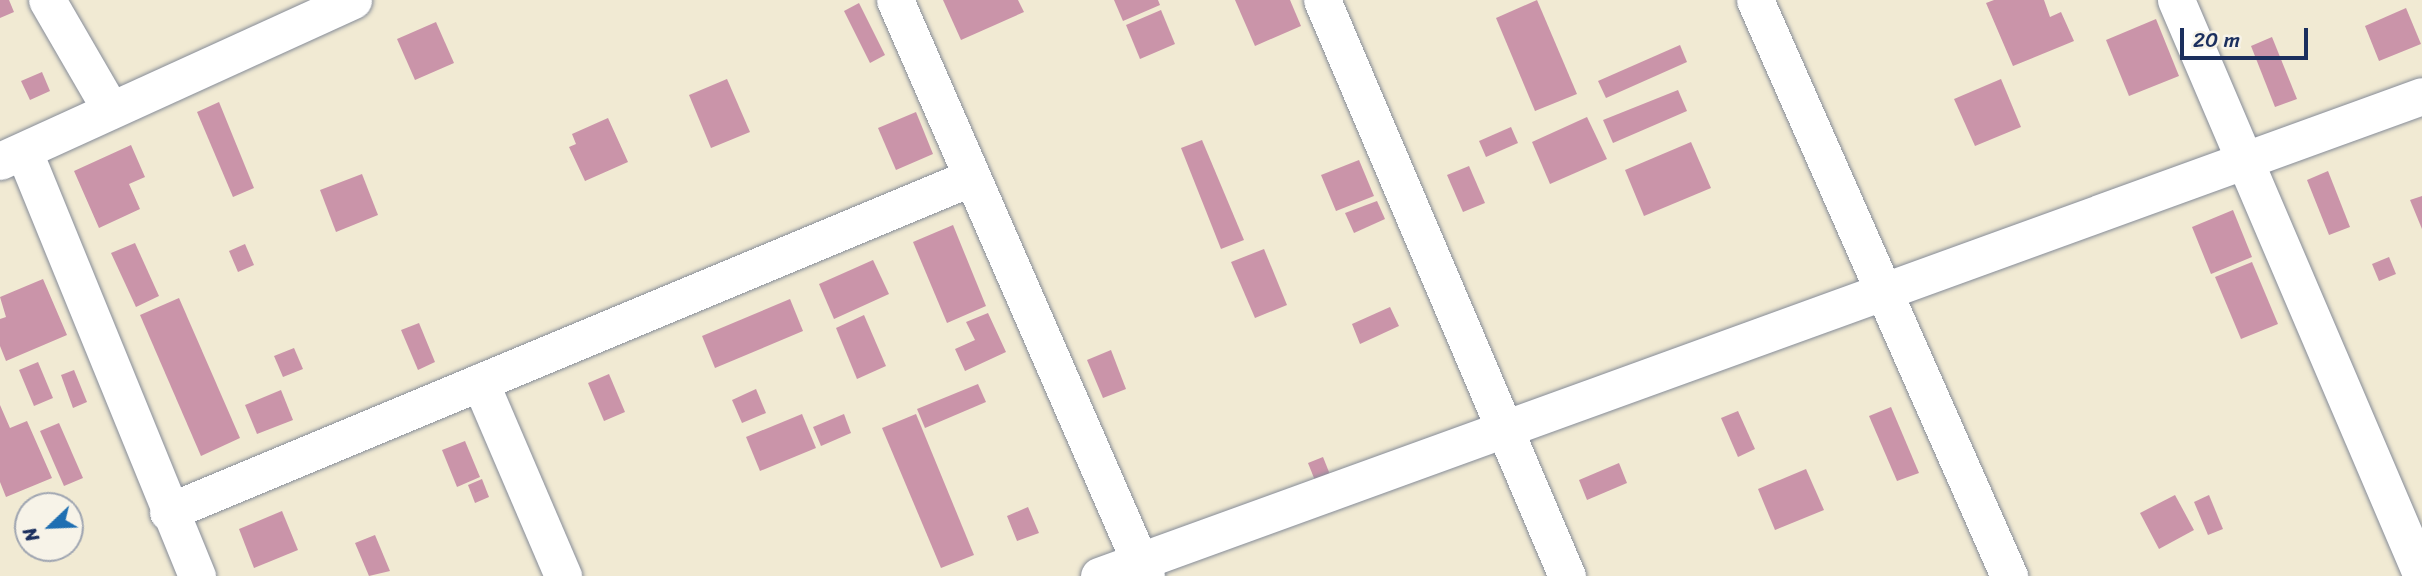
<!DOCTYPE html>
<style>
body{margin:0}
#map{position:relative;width:2422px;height:576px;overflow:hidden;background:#f1ead3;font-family:Sriracha,sans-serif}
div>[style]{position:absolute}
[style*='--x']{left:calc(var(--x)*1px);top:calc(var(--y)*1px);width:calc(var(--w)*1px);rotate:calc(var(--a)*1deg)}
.building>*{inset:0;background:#ca94a9}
.roads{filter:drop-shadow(0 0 2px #868c98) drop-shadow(0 0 2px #868c98)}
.minor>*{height:37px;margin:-18.5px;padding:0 18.5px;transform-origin:18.5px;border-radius:18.5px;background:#fff}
span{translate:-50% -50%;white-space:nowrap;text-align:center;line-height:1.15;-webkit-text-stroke:6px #f7f3e8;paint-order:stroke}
.north{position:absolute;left:14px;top:492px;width:70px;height:70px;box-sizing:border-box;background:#f7f3e8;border:2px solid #9fa5b1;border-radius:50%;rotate:247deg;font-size:19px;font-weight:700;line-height:28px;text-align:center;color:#1b2f5e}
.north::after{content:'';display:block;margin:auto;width:24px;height:32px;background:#1f6fb2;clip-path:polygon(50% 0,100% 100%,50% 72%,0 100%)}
.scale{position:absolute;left:2180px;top:28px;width:128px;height:32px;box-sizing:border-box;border:4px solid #1b2f5e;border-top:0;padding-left:9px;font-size:21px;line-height:24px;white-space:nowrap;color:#1b2f5e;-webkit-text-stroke:5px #f7f3e8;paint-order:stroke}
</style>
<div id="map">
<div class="building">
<div style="clip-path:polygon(0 0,9px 0,14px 12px,0 18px)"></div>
<div style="clip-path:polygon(943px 0,1018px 0,1024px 12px,961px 40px)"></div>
<div style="clip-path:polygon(1114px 0,1158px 0,1160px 5px,1123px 21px)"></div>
<div style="clip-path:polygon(1235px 0,1290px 0,1301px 26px,1255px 46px)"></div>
<div style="clip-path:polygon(1537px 0,1577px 94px,1535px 111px,1496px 18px)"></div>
<div style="clip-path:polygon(1994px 0,2044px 0,2050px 17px,2061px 12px,2074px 41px,2013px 66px,1986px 3px)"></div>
<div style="clip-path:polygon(859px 3px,885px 55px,870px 63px,844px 11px)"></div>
<div style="clip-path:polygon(2406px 8px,2421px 44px,2379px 61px,2365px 26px)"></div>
<div style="clip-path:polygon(1161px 10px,1175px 44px,1140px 59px,1126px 25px)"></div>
<div style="clip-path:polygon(2156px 19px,2179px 76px,2129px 96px,2106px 40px)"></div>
<div style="clip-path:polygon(436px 22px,454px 63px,415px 80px,397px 39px)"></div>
<div style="clip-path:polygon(2272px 37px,2297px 99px,2275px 107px,2251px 46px)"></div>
<div style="clip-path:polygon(1680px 45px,1687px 62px,1606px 98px,1598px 81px)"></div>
<div style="clip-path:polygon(42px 72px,50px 91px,30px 100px,21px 81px)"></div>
<div style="clip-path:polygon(727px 79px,750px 132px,711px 148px,689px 95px)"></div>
<div style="clip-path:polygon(2001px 79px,2021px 127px,1975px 146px,1954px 99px)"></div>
<div style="clip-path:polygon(1678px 90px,1687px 111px,1613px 143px,1603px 120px)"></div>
<div style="clip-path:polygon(219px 102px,254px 188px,233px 197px,197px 112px)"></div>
<div style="clip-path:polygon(916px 112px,933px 154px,896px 170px,878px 128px)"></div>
<div style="clip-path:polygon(1587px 117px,1607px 159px,1550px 184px,1532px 142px)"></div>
<div style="clip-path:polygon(608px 118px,628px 162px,585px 181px,569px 147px,576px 144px,572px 134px)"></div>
<div style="clip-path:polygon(1511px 127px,1518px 143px,1486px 157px,1479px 141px)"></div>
<div style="clip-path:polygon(1202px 140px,1244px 240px,1221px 249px,1181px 148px)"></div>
<div style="clip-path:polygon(1691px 142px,1711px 188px,1644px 216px,1625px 170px)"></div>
<div style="clip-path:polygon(131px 145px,145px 177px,129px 184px,140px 209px,99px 228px,74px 171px)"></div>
<div style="clip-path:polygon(1359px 160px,1374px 196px,1336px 211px,1321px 175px)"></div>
<div style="clip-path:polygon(1469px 166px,1485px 203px,1463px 212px,1447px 175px)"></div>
<div style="clip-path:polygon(2328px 171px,2350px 227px,2329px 235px,2307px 180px)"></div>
<div style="clip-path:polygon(362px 174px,378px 215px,336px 232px,320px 190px)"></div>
<div style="clip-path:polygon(2422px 196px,2422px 229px,2410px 200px)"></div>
<div style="clip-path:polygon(1377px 201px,1385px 219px,1354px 233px,1345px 213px)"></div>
<div style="clip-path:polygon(2233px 210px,2252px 257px,2211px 274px,2192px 227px)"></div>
<div style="clip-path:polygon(953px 225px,986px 306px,947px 323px,913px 242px)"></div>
<div style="clip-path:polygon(135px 243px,159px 296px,136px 307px,111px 253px)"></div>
<div style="clip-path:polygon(245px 244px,254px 265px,238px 272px,229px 251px)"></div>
<div style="clip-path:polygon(1264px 249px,1287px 305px,1255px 318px,1231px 262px)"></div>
<div style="clip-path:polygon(2389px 257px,2396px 274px,2379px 281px,2372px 264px)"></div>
<div style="clip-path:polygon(873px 260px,889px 294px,834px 319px,819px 284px)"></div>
<div style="clip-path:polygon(2252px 262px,2278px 324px,2241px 339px,2215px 277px)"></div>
<div style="clip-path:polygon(43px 279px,67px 335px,6px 361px,0 346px,0 319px,6px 317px,0 297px)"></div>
<div style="clip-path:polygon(179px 298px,240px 438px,201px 456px,140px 315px)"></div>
<div style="clip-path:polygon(790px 299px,803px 331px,715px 368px,702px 336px)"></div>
<div style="clip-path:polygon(1390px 307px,1399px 326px,1360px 344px,1352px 324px)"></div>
<div style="clip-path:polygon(988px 313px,1006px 352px,965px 371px,955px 349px,975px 340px,966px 322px)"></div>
<div style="clip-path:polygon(864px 315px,886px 366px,857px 379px,836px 328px)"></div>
<div style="clip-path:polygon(419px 323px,435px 362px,418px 370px,401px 330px)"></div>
<div style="clip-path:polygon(294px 348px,303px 369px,283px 377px,274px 356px)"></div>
<div style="clip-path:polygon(1111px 350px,1126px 389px,1103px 398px,1087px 360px)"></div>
<div style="clip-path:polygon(38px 362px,53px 398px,34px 406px,19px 370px)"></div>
<div style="clip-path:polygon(74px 370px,87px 402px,73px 408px,61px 375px)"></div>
<div style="clip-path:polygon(609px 374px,625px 412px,604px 421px,588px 383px)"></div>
<div style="clip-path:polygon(978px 384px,986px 402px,925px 428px,917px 409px)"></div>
<div style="clip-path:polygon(756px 389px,766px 413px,742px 423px,732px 400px)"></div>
<div style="clip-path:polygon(281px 390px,293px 420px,257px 434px,245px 405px)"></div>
<div style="clip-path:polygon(0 405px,10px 428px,27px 421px,52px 478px,6px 497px,0 482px)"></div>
<div style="clip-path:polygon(1891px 407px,1919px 473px,1897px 481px,1869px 416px)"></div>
<div style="clip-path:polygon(1738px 411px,1755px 449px,1738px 457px,1721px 418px)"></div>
<div style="clip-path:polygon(802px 414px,816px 448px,760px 471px,746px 437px)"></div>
<div style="clip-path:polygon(844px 414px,851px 433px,821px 446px,813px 427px)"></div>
<div style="clip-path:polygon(916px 414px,974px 555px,941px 568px,882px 428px)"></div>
<div style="clip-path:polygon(59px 423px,83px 478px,64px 486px,40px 431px)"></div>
<div style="clip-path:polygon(465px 441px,480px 477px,457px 487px,442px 450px)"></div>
<div style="clip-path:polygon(1323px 457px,1335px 487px,1320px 493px,1308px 463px)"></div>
<div style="clip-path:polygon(1619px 463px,1627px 483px,1587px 500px,1579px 480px)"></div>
<div style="clip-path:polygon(1806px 469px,1824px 510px,1775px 530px,1758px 489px)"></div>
<div style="clip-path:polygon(482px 479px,489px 497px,475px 503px,468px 485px)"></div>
<div style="clip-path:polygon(2175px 495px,2194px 530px,2159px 549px,2140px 513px)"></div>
<div style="clip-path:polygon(2209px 495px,2223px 529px,2208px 535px,2194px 502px)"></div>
<div style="clip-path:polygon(1028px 507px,1039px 533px,1017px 541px,1007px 516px)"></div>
<div style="clip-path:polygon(282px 511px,298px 550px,254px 568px,239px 529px)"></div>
<div style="clip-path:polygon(375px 535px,390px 571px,369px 576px,355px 543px)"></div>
</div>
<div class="roads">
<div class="minor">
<div style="--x:47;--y:0;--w:124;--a:59.9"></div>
<div style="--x:895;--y:0;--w:628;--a:66.45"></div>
<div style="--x:1322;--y:0;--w:626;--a:66.96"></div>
<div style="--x:1755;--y:0;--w:630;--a:66.2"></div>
<div style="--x:2176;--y:0;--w:626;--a:66.87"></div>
<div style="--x:24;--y:152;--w:458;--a:67.8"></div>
<div style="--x:0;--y:161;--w:388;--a:-24.5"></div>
<div style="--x:480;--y:382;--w:211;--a:66.8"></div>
<div style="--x:168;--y:512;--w:871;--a:-22.62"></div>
<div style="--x:1099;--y:576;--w:1407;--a:-19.94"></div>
</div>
</div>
<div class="north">N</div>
<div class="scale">20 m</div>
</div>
